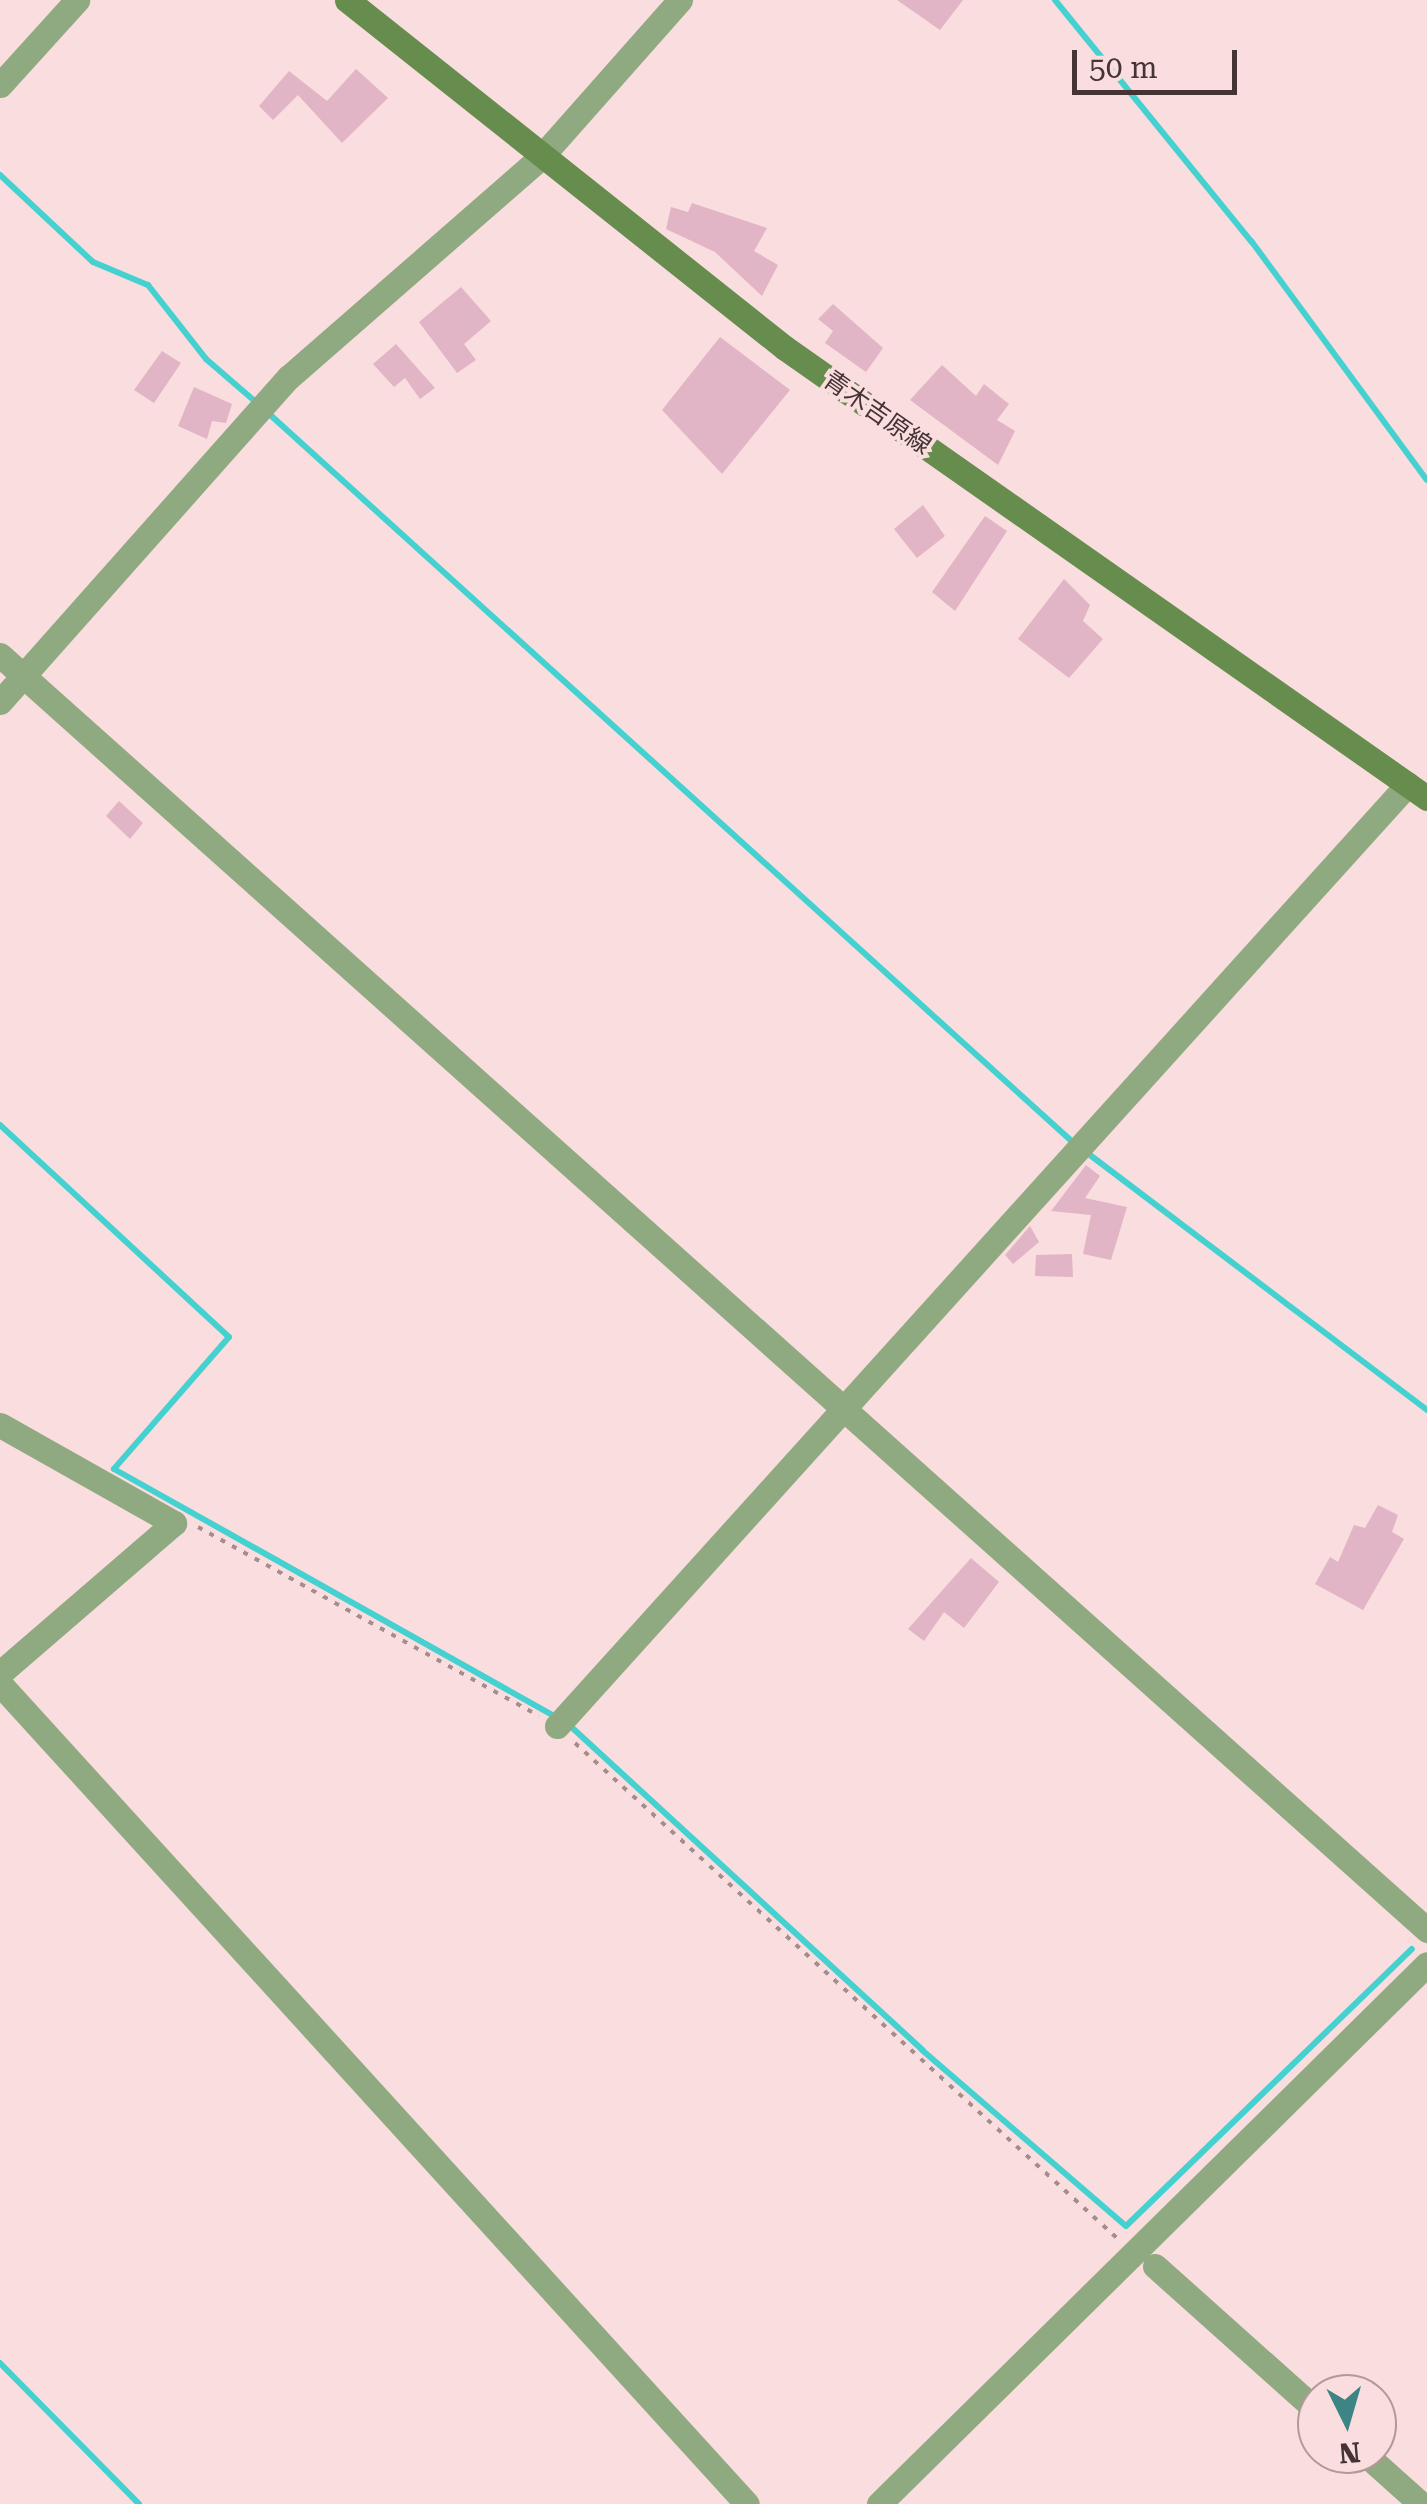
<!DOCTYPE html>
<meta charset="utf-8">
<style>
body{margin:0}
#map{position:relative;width:1427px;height:2504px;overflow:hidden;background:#faddde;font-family:"Roboto Serif","Noto Sans JP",serif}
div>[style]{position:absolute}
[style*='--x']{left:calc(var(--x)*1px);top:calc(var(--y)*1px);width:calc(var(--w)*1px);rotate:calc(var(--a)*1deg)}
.stream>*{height:6px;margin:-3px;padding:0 3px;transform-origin:3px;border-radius:3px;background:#46d1d1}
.building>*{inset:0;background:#e1b5c5}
.path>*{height:4px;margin-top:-2px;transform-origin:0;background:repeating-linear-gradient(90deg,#a58d8e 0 5px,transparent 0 13px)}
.street>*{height:25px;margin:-12.5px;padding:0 12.5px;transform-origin:12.5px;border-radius:12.5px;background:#8faa81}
.secondary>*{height:25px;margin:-12.5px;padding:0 12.5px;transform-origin:12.5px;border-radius:12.5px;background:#668d4e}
span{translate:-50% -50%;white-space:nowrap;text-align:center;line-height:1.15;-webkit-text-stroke:8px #faddde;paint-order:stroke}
.street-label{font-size:25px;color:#463334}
.north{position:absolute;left:1297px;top:2374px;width:100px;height:100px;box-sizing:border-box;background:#faddde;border:2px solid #b2999a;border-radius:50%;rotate:175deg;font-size:28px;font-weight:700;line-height:40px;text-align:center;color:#463334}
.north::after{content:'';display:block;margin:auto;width:35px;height:45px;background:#3d8585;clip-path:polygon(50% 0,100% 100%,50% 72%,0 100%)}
.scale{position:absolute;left:1072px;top:50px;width:165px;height:45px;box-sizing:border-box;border:5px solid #463334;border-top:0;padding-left:12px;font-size:30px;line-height:35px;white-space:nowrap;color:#463334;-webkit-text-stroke:8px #faddde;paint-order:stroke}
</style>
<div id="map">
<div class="stream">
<div style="--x:1055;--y:0;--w:312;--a:50.9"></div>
<div style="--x:1252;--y:242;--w:295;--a:53.7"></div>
<div style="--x:0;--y:175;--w:127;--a:43.1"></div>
<div style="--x:93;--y:262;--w:60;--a:22.7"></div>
<div style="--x:148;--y:285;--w:94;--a:51.9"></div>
<div style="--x:206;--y:359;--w:67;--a:40.8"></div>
<div style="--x:267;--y:412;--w:1092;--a:42.18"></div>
<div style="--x:0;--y:1125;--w:312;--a:42.8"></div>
<div style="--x:229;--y:1337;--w:175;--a:131.1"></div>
<div style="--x:114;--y:1469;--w:507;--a:29.3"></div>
<div style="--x:1086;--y:1152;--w:428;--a:37.1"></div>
<div style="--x:567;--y:1723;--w:483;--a:42.6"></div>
<div style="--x:922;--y:2050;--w:269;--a:40.8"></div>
<div style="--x:1126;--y:2226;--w:398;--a:-44.1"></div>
<div style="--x:0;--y:2363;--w:198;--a:45.4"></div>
</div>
<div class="building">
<div style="clip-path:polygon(897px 0,963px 0,940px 30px)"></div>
<div style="clip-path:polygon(356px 69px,388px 98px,342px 143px,298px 95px,273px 120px,259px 106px,289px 71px,327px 101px)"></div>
<div style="clip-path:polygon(692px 203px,767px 228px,754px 251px,778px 265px,762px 296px,715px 252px,666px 229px,671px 207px,688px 212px)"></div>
<div style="clip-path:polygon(461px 287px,491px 321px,464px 344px,476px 360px,457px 373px,419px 322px)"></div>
<div style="clip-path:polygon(833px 304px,883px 348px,866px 372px,825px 343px,833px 331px,818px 319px)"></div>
<div style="clip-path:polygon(720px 337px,790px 390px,722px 474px,662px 410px)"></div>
<div style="clip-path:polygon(396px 344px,435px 388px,420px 399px,405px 378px,394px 387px,373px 364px)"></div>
<div style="clip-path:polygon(162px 351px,181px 363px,154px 403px,134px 390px)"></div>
<div style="clip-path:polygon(942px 365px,976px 396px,984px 384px,1009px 404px,997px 420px,1015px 431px,998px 465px,910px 400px)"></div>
<div style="clip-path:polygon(194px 387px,232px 404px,226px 423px,212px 421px,207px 439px,178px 426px)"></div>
<div style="clip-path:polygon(923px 505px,945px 536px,917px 558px,894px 529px)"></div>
<div style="clip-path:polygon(985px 516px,1007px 531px,955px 611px,932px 592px)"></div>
<div style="clip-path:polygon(1064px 579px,1090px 605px,1083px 621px,1103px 639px,1069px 678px,1018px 639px)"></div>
<div style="clip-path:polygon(119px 801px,143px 823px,130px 839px,106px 816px)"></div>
<div style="clip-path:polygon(1086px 1165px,1100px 1176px,1085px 1198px,1127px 1207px,1111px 1260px,1083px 1254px,1091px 1215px,1051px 1211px)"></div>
<div style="clip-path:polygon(1030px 1226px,1039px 1242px,1013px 1264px,1005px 1255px)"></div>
<div style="clip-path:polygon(1072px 1254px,1073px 1277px,1035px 1276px,1036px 1255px)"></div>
<div style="clip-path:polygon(1378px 1505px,1398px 1515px,1392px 1532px,1404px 1539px,1363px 1610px,1315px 1584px,1330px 1557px,1338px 1562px,1354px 1525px,1365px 1528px)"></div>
<div style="clip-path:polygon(971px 1558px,999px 1582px,964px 1628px,944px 1612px,924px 1641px,908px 1629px)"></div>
</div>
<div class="path">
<div style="--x:198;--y:1527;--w:390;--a:29"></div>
<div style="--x:575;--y:1743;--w:735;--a:42.41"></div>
</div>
<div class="street">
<div style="--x:0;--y:85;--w:115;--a:-47.8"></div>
<div style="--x:0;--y:655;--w:1914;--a:41.78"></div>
<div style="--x:0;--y:702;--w:435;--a:-48.4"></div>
<div style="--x:289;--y:377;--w:335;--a:-41.1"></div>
<div style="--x:541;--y:157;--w:210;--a:-48.5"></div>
<div style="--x:0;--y:1425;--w:200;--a:29.4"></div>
<div style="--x:174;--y:1523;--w:230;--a:139.2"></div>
<div style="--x:0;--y:1684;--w:1109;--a:47.67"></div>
<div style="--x:557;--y:1726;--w:1269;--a:-47.91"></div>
<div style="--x:1155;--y:2266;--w:217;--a:41.8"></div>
<div style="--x:1365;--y:2454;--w:75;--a:41.8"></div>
<div style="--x:879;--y:2504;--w:769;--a:-44.58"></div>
</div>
<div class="secondary">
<div style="--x:347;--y:0;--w:559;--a:38.47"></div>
<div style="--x:785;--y:348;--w:784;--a:35.03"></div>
</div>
<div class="street-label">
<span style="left:877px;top:413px;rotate:35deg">青木吉原線</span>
</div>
<div class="north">N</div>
<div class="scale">50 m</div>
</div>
